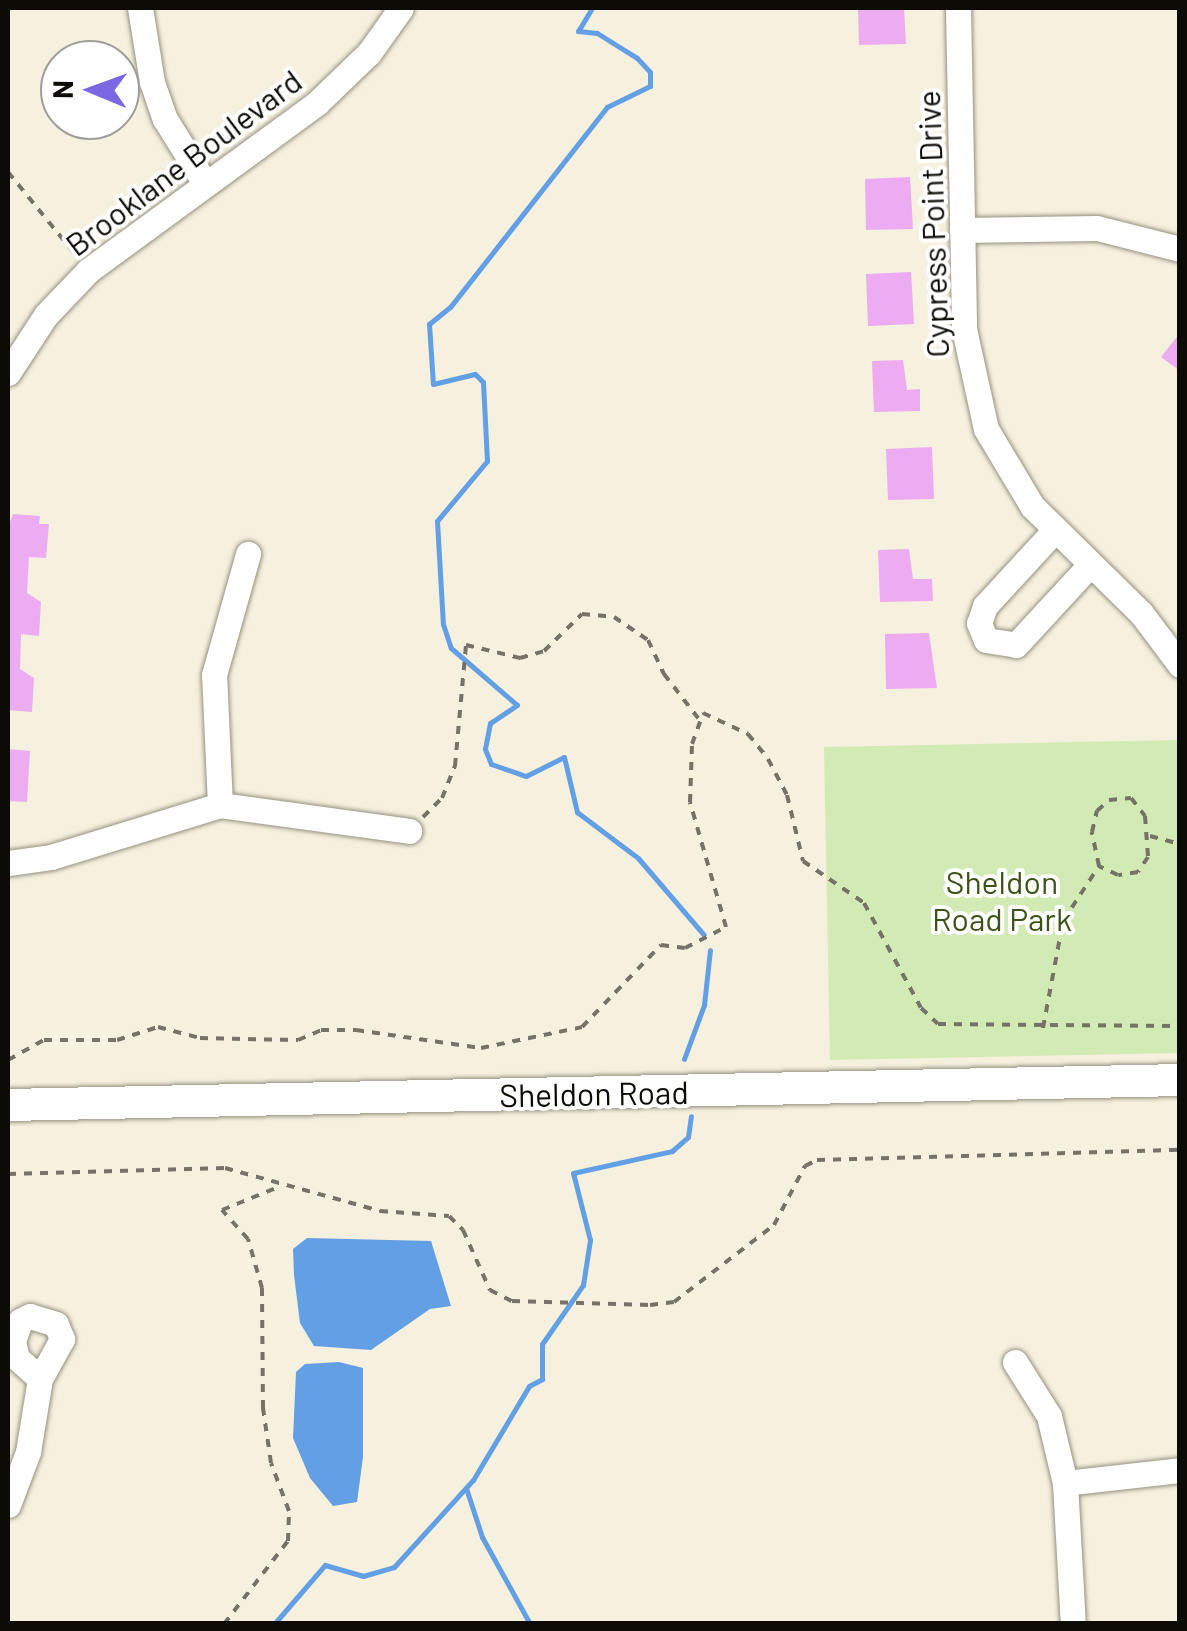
<!DOCTYPE html>
<style>
body{margin:0}
#map{position:relative;width:1187px;height:1631px;overflow:hidden;background:#f6f0de;font-family:Barlow,sans-serif}
div>[style]{position:absolute}
[style*='--x']{left:calc(var(--x)*1px);top:calc(var(--y)*1px);width:calc(var(--w)*1px);rotate:calc(var(--a)*1deg)}
.green>*{inset:0;background:#d2ebb5}
.water>*{inset:0;background:#629fe4}
.stream>*{height:5px;margin:-2.5px;padding:0 2.5px;transform-origin:2.5px;border-radius:2.5px;background:#629fe4}
.building>*{inset:0;background:#edabf2}
.path>*{height:4px;margin-top:-2px;transform-origin:0;background:repeating-linear-gradient(90deg,#767268 0 8px,transparent 0 16px)}
.roads{filter:drop-shadow(0 0 2px #969180) drop-shadow(0 0 2px #969180)}
.minor>*{height:25px;margin:-12.5px;padding:0 12.5px;transform-origin:12.5px;border-radius:12.5px;background:#fff}
.major>*{height:32px;margin:-16px;padding:0 16px;transform-origin:16px;border-radius:16px;background:#fff}
span{translate:-50% -50%;white-space:nowrap;text-align:center;line-height:1.15;-webkit-text-stroke:8px #fff;paint-order:stroke}
.street-label{font-size:32px;color:#0d0b06}
.park-label{font-size:32px;color:#3c5317}
.frame{position:absolute;inset:0;border:10px solid #0d0b06;pointer-events:none}
.north{position:absolute;left:40px;top:40px;width:100px;height:100px;box-sizing:border-box;background:#fff;border:2px solid #9e9d9b;border-radius:50%;rotate:271deg;font-size:28px;font-weight:700;line-height:40px;text-align:center;color:#0d0b06}
.north::after{content:'';display:block;margin:auto;width:35px;height:45px;background:#7c67e2;clip-path:polygon(50% 0,100% 100%,50% 72%,0 100%)}
</style>
<div id="map">
<div class="green">
<div style="clip-path:polygon(1179px 740px,1179px 1053px,830px 1060px,824px 747px)"></div>
</div>
<div class="water">
<div style="clip-path:polygon(307px 1238px,431px 1241px,451px 1306px,430px 1309px,371px 1350px,314px 1346px,300px 1323px,294px 1275px,293px 1249px)"></div>
<div style="clip-path:polygon(339px 1362px,363px 1368px,363px 1457px,357px 1502px,333px 1506px,310px 1478px,293px 1438px,296px 1372px,305px 1364px)"></div>
</div>
<div class="stream">
<div style="--x:592;--y:8;--w:27;--a:121"></div>
<div style="--x:578;--y:31;--w:19;--a:6"></div>
<div style="--x:597;--y:33;--w:47;--a:32"></div>
<div style="--x:637;--y:58;--w:19;--a:47"></div>
<div style="--x:650;--y:72;--w:14;--a:90"></div>
<div style="--x:650;--y:86;--w:48;--a:154"></div>
<div style="--x:607;--y:107;--w:254;--a:128.1"></div>
<div style="--x:450;--y:307;--w:27;--a:141"></div>
<div style="--x:429;--y:324;--w:60;--a:86.2"></div>
<div style="--x:433;--y:384;--w:43;--a:-13.4"></div>
<div style="--x:475;--y:374;--w:11;--a:45"></div>
<div style="--x:483;--y:382;--w:79;--a:87.1"></div>
<div style="--x:487;--y:461;--w:78;--a:129.8"></div>
<div style="--x:437;--y:521;--w:103;--a:86.7"></div>
<div style="--x:443;--y:624;--w:25;--a:72"></div>
<div style="--x:451;--y:648;--w:87;--a:40.8"></div>
<div style="--x:517;--y:705;--w:32;--a:146"></div>
<div style="--x:490;--y:723;--w:26;--a:101"></div>
<div style="--x:485;--y:749;--w:16;--a:68"></div>
<div style="--x:491;--y:764;--w:37;--a:19"></div>
<div style="--x:526;--y:776;--w:42;--a:-26.6"></div>
<div style="--x:564;--y:757;--w:57;--a:76.7"></div>
<div style="--x:577;--y:812;--w:76;--a:37"></div>
<div style="--x:638;--y:858;--w:101;--a:49.4"></div>
<div style="--x:684;--y:1059;--w:58;--a:-69.7"></div>
<div style="--x:704;--y:1005;--w:55;--a:-83.8"></div>
<div style="--x:466;--y:1488;--w:52;--a:71.9"></div>
<div style="--x:482;--y:1537;--w:99;--a:61.1"></div>
<div style="--x:274;--y:1624;--w:78;--a:-49.2"></div>
<div style="--x:325;--y:1565;--w:40;--a:16"></div>
<div style="--x:363;--y:1576;--w:32;--a:-16"></div>
<div style="--x:394;--y:1567;--w:118;--a:-47.8"></div>
<div style="--x:473;--y:1480;--w:109;--a:-59.2"></div>
<div style="--x:529;--y:1386;--w:15;--a:-28"></div>
<div style="--x:542;--y:1379;--w:35;--a:-90"></div>
<div style="--x:542;--y:1344;--w:72;--a:-55.2"></div>
<div style="--x:583;--y:1285;--w:46;--a:-81.2"></div>
<div style="--x:590;--y:1240;--w:69;--a:-104.2"></div>
<div style="--x:573;--y:1173;--w:101;--a:-12.5"></div>
<div style="--x:672;--y:1151;--w:21;--a:-41"></div>
<div style="--x:688;--y:1137;--w:21;--a:-82"></div>
</div>
<div class="building">
<div style="clip-path:polygon(858px 8px,904px 8px,906px 44px,859px 45px)"></div>
<div style="clip-path:polygon(910px 177px,913px 229px,866px 230px,865px 179px)"></div>
<div style="clip-path:polygon(911px 272px,914px 324px,868px 326px,866px 274px)"></div>
<div style="clip-path:polygon(1180px 333px,1180px 371px,1161px 357px)"></div>
<div style="clip-path:polygon(903px 360px,907px 390px,920px 389px,920px 411px,874px 412px,872px 361px)"></div>
<div style="clip-path:polygon(932px 447px,934px 499px,888px 500px,886px 449px)"></div>
<div style="clip-path:polygon(13px 514px,40px 516px,39px 524px,49px 524px,46px 558px,29px 557px,27px 593px,41px 602px,39px 636px,21px 634px,20px 669px,34px 678px,32px 712px,8px 710px,8px 527px)"></div>
<div style="clip-path:polygon(909px 549px,913px 579px,932px 579px,933px 601px,880px 602px,878px 550px)"></div>
<div style="clip-path:polygon(929px 633px,937px 688px,886px 689px,885px 634px)"></div>
<div style="clip-path:polygon(8px 749px,30px 751px,27px 802px,8px 801px)"></div>
</div>
<div class="path">
<div style="--x:8;--y:172;--w:104;--a:50.8"></div>
<div style="--x:423;--y:817;--w:27;--a:-45"></div>
<div style="--x:442;--y:798;--w:35;--a:-68"></div>
<div style="--x:455;--y:766;--w:121;--a:-84.8"></div>
<div style="--x:466;--y:645;--w:56;--a:13.5"></div>
<div style="--x:520;--y:658;--w:25;--a:-16"></div>
<div style="--x:544;--y:651;--w:53;--a:-44.2"></div>
<div style="--x:582;--y:614;--w:32;--a:5"></div>
<div style="--x:614;--y:617;--w:41;--a:34.1"></div>
<div style="--x:648;--y:640;--w:38;--a:65"></div>
<div style="--x:664;--y:674;--w:56;--a:52.3"></div>
<div style="--x:1150;--y:836;--w:31;--a:15"></div>
<div style="--x:1043;--y:1028;--w:109;--a:-79.4"></div>
<div style="--x:1063;--y:921;--w:66;--a:-56.8"></div>
<div style="--x:1099;--y:866;--w:35;--a:-102"></div>
<div style="--x:1092;--y:832;--w:22;--a:-77"></div>
<div style="--x:1097;--y:811;--w:16;--a:-43"></div>
<div style="--x:1109;--y:800;--w:22;--a:-5"></div>
<div style="--x:1131;--y:798;--w:23;--a:52"></div>
<div style="--x:1145;--y:816;--w:41;--a:85.8"></div>
<div style="--x:1148;--y:857;--w:18;--a:124"></div>
<div style="--x:1138;--y:872;--w:20;--a:171"></div>
<div style="--x:1118;--y:875;--w:21;--a:-155"></div>
<div style="--x:8;--y:1060;--w:41;--a:-29.1"></div>
<div style="--x:44;--y:1040;--w:73;--a:0"></div>
<div style="--x:117;--y:1040;--w:43;--a:-17.6"></div>
<div style="--x:158;--y:1027;--w:43;--a:14.7"></div>
<div style="--x:200;--y:1038;--w:98;--a:1.2"></div>
<div style="--x:298;--y:1040;--w:25;--a:-23"></div>
<div style="--x:321;--y:1030;--w:35;--a:0"></div>
<div style="--x:356;--y:1030;--w:126;--a:8.2"></div>
<div style="--x:481;--y:1048;--w:103;--a:-11.7"></div>
<div style="--x:582;--y:1027;--w:114;--a:-46.1"></div>
<div style="--x:661;--y:945;--w:24;--a:7"></div>
<div style="--x:685;--y:948;--w:46;--a:-27.1"></div>
<div style="--x:726;--y:927;--w:130;--a:-106.1"></div>
<div style="--x:690;--y:802;--w:58;--a:-88"></div>
<div style="--x:692;--y:744;--w:33;--a:-70"></div>
<div style="--x:703;--y:713;--w:50;--a:25"></div>
<div style="--x:748;--y:734;--w:32;--a:51"></div>
<div style="--x:768;--y:759;--w:41;--a:62.2"></div>
<div style="--x:787;--y:795;--w:68;--a:76.4"></div>
<div style="--x:803;--y:861;--w:74;--a:34.5"></div>
<div style="--x:864;--y:903;--w:119;--a:61.5"></div>
<div style="--x:921;--y:1008;--w:23;--a:43"></div>
<div style="--x:938;--y:1024;--w:242;--a:0.5"></div>
<div style="--x:8;--y:1174;--w:217;--a:-1.6"></div>
<div style="--x:225;--y:1168;--w:161;--a:15.5"></div>
<div style="--x:380;--y:1211;--w:69;--a:4.1"></div>
<div style="--x:449;--y:1216;--w:20;--a:45"></div>
<div style="--x:463;--y:1230;--w:66;--a:65.8"></div>
<div style="--x:490;--y:1290;--w:25;--a:27"></div>
<div style="--x:512;--y:1301;--w:138;--a:1.7"></div>
<div style="--x:650;--y:1305;--w:24;--a:-7"></div>
<div style="--x:674;--y:1302;--w:126;--a:-37.6"></div>
<div style="--x:774;--y:1225;--w:67;--a:-62.3"></div>
<div style="--x:805;--y:1166;--w:13;--a:-27"></div>
<div style="--x:817;--y:1160;--w:363;--a:-1.6"></div>
<div style="--x:224;--y:1624;--w:105;--a:-52.4"></div>
<div style="--x:288;--y:1541;--w:30;--a:-88"></div>
<div style="--x:289;--y:1511;--w:51;--a:-110.6"></div>
<div style="--x:271;--y:1463;--w:56;--a:-98.3"></div>
<div style="--x:263;--y:1408;--w:120;--a:-90.5"></div>
<div style="--x:262;--y:1288;--w:51;--a:-105.9"></div>
<div style="--x:248;--y:1239;--w:39;--a:-132"></div>
<div style="--x:222;--y:1210;--w:58;--a:-22.2"></div>
</div>
<div class="roads">
<div class="minor">
<div style="--x:140;--y:8;--w:75;--a:80.8"></div>
<div style="--x:152;--y:82;--w:39;--a:71"></div>
<div style="--x:165;--y:119;--w:74;--a:58.2"></div>
<div style="--x:958;--y:8;--w:321;--a:88.9"></div>
<div style="--x:964;--y:329;--w:102;--a:77.6"></div>
<div style="--x:986;--y:429;--w:90;--a:59.1"></div>
<div style="--x:1032;--y:506;--w:153;--a:44.5"></div>
<div style="--x:1141;--y:613;--w:65;--a:53.1"></div>
<div style="--x:962;--y:230;--w:135;--a:-0.8"></div>
<div style="--x:1097;--y:228;--w:86;--a:14.2"></div>
<div style="--x:8;--y:373;--w:69;--a:-56.8"></div>
<div style="--x:46;--y:315;--w:62;--a:-46.3"></div>
<div style="--x:89;--y:270;--w:283;--a:-36.2"></div>
<div style="--x:317;--y:103;--w:72;--a:-43.9"></div>
<div style="--x:369;--y:53;--w:55;--a:-54.6"></div>
<div style="--x:1054;--y:531;--w:102;--a:132.6"></div>
<div style="--x:985;--y:606;--w:18;--a:109"></div>
<div style="--x:979;--y:623;--w:18;--a:68"></div>
<div style="--x:986;--y:640;--w:30;--a:9"></div>
<div style="--x:1016;--y:645;--w:108;--a:-47.3"></div>
<div style="--x:220;--y:805;--w:130;--a:-92.6"></div>
<div style="--x:214;--y:675;--w:126;--a:-74.3"></div>
<div style="--x:8;--y:863;--w:43;--a:-7.9"></div>
<div style="--x:51;--y:857;--w:177;--a:-17.1"></div>
<div style="--x:220;--y:805;--w:191;--a:7.8"></div>
<div style="--x:1015;--y:1362;--w:64;--a:57.8"></div>
<div style="--x:1049;--y:1416;--w:69;--a:76.6"></div>
<div style="--x:1065;--y:1483;--w:141;--a:86.8"></div>
<div style="--x:1065;--y:1483;--w:116;--a:-6.4"></div>
<div style="--x:8;--y:1505;--w:57;--a:-69.3"></div>
<div style="--x:28;--y:1452;--w:74;--a:-80.7"></div>
<div style="--x:40;--y:1379;--w:46;--a:-61.2"></div>
<div style="--x:62;--y:1339;--w:16;--a:-112"></div>
<div style="--x:56;--y:1324;--w:27;--a:-163"></div>
<div style="--x:30;--y:1316;--w:11;--a:153"></div>
<div style="--x:20;--y:1321;--w:21;--a:109"></div>
<div style="--x:13;--y:1341;--w:17;--a:77"></div>
<div style="--x:17;--y:1358;--w:31;--a:42"></div>
</div>
<div class="major">
<div style="--x:8;--y:1105;--w:1172;--a:-1.22"></div>
</div>
</div>
<div class="street-label">
<span style="left:183px;top:162px;rotate:-37deg">Brooklane Boulevard</span>
<span style="left:932px;top:224px;rotate:-92deg">Cypress Point Drive</span>
<span style="left:594px;top:1093px;rotate:-1deg">Sheldon Road</span>
</div>
<div class="park-label">
<span style="left:1002px;top:900px">Sheldon<br>Road Park</span>
</div>
<div class="frame"></div>
<div class="north">N</div>
</div>
